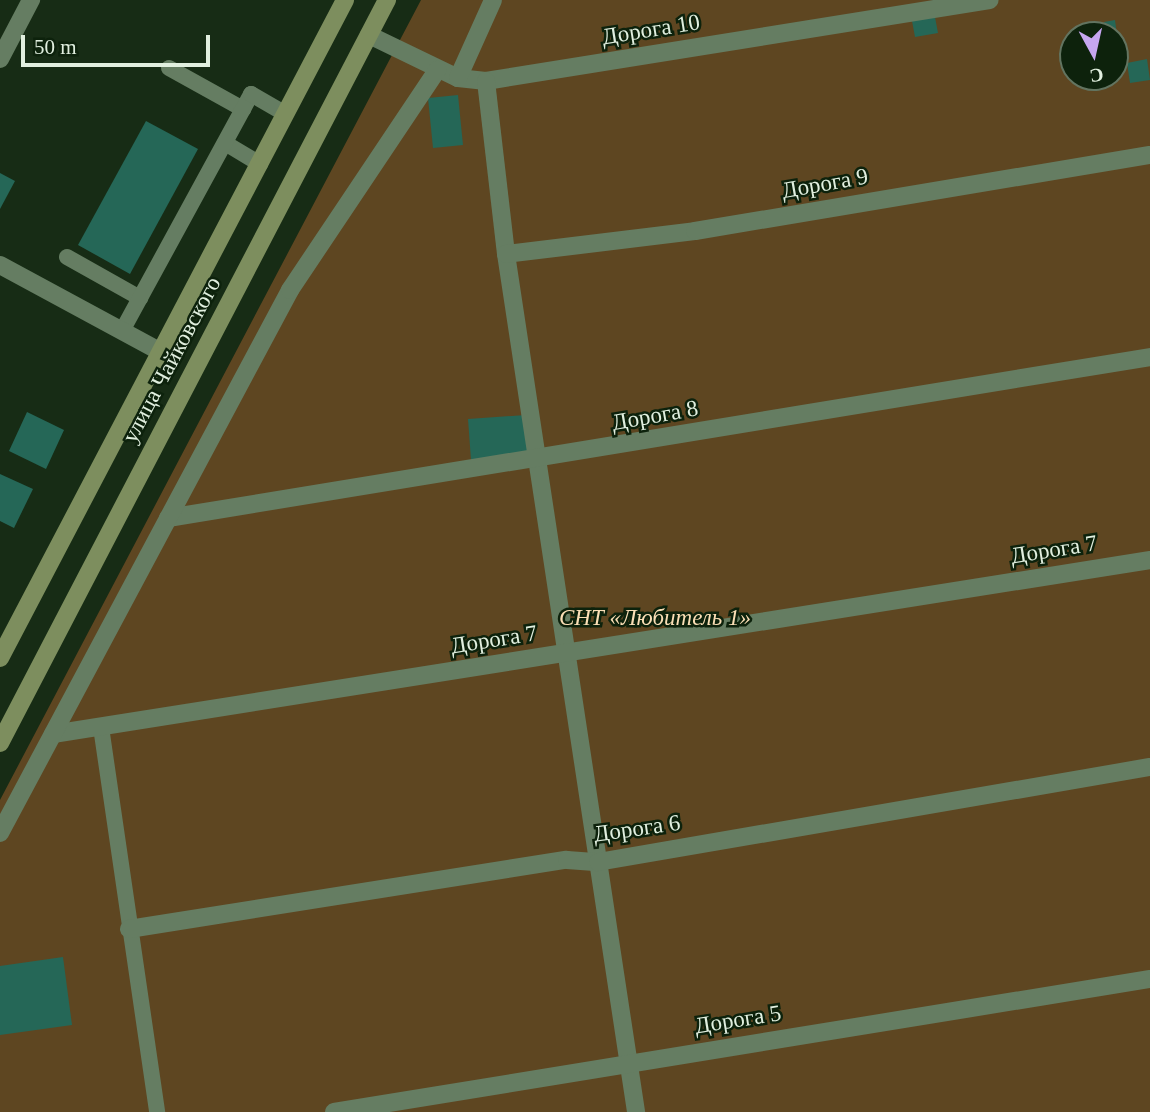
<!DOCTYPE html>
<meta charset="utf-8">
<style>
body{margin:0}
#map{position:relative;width:1150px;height:1112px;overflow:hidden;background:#172c15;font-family:"Times New Roman",serif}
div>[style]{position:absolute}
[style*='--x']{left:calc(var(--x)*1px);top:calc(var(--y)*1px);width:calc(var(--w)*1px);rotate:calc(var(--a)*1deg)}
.green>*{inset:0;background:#5e4621}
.building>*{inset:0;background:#256757}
.lane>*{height:16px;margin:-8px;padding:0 8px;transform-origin:8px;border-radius:8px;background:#657d62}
.street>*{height:18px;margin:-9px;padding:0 9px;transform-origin:9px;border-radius:9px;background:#657d62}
.secondary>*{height:18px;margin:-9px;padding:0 9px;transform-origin:9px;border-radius:9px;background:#7d8e5e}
span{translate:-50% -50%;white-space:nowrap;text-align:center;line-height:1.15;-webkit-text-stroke:5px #0d220c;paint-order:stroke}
.street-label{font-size:23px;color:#e1efdf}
.park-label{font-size:23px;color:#fbdfb6;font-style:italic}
.north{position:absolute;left:1059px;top:21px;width:70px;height:70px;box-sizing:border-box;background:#0d220c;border:2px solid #627460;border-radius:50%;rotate:172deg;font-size:19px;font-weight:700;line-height:28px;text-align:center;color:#e1efdf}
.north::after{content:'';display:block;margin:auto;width:24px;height:32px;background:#c6a6f0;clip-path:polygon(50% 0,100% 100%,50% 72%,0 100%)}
.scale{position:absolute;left:21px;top:35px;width:189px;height:32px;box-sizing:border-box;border:4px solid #e1efdf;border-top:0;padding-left:9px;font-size:21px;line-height:24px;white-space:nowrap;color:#e1efdf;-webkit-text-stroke:5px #0d220c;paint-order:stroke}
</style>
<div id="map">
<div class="green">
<div style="clip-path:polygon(evenodd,421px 0,1150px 0,1150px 1112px,0 1112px,0 800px,421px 0,1073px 35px,1115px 35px,1115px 77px,1073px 77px,1073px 35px)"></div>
</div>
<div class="building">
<div style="clip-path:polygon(935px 17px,938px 33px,915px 37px,912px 21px)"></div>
<div style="clip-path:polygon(1115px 20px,1117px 35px,1107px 35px,1104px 22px)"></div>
<div style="clip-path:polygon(1147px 59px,1150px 80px,1130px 83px,1127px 63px)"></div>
<div style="clip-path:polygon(458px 95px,463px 145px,433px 148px,428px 98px)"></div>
<div style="clip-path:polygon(146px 121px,198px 149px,130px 274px,78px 245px)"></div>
<div style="clip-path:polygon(0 173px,15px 181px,0 209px)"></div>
<div style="clip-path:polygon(27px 412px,64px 430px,46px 469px,9px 451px)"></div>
<div style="clip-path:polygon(526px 415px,529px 456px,471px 460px,468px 419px)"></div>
<div style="clip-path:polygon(0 474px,33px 489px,14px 528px,0 521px)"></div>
<div style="clip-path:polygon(63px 957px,72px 1025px,0 1035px,0 966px)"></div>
</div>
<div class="lane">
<div style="--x:169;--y:68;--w:85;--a:29"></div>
<div style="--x:225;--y:143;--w:41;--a:31"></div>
<div style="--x:67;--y:257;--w:84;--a:29.3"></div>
<div style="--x:122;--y:331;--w:270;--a:-61.4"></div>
<div style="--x:251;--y:94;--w:39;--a:30"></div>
<div style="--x:101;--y:727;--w:389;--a:81.7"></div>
</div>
<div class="street">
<div style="--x:369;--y:35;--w:99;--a:25.8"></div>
<div style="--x:458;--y:78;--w:28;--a:6"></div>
<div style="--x:486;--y:81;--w:510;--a:-9.13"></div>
<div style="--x:0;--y:59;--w:67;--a:-62.3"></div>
<div style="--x:458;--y:78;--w:85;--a:-65.8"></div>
<div style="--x:486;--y:81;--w:174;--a:83.4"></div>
<div style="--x:506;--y:254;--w:868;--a:81.38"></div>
<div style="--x:506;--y:254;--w:190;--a:-6.9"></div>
<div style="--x:695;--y:231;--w:461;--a:-9.5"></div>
<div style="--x:0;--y:265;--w:183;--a:28.4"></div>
<div style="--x:168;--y:518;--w:995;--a:-9.31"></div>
<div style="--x:53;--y:734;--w:1111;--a:-9.01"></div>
<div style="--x:0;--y:833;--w:616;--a:-61.89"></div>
<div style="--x:290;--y:290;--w:265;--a:-56.2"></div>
<div style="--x:129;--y:929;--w:443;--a:-9"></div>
<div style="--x:567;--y:860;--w:31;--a:4"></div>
<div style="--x:598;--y:862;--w:560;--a:-9.77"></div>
<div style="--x:334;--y:1112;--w:827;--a:-9.26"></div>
</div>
<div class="secondary">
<div style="--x:0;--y:658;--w:743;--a:-62.33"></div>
<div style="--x:0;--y:743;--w:838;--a:-62.49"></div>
</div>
<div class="street-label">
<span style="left:651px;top:30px;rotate:-9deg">Дорога 10</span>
<span style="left:825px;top:184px;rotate:-10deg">Дорога 9</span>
<span style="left:172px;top:360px;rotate:-62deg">улица Чайковского</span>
<span style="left:655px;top:416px;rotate:-10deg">Дорога 8</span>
<span style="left:1054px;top:550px;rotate:-9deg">Дорога 7</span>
<span style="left:494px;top:640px;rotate:-9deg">Дорога 7</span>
<span style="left:637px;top:829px;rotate:-8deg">Дорога 6</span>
<span style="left:738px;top:1020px;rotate:-9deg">Дорога 5</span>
</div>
<div class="park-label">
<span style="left:655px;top:618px">СНТ «Любитель 1»</span>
</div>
<div class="north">С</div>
<div class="scale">50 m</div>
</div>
